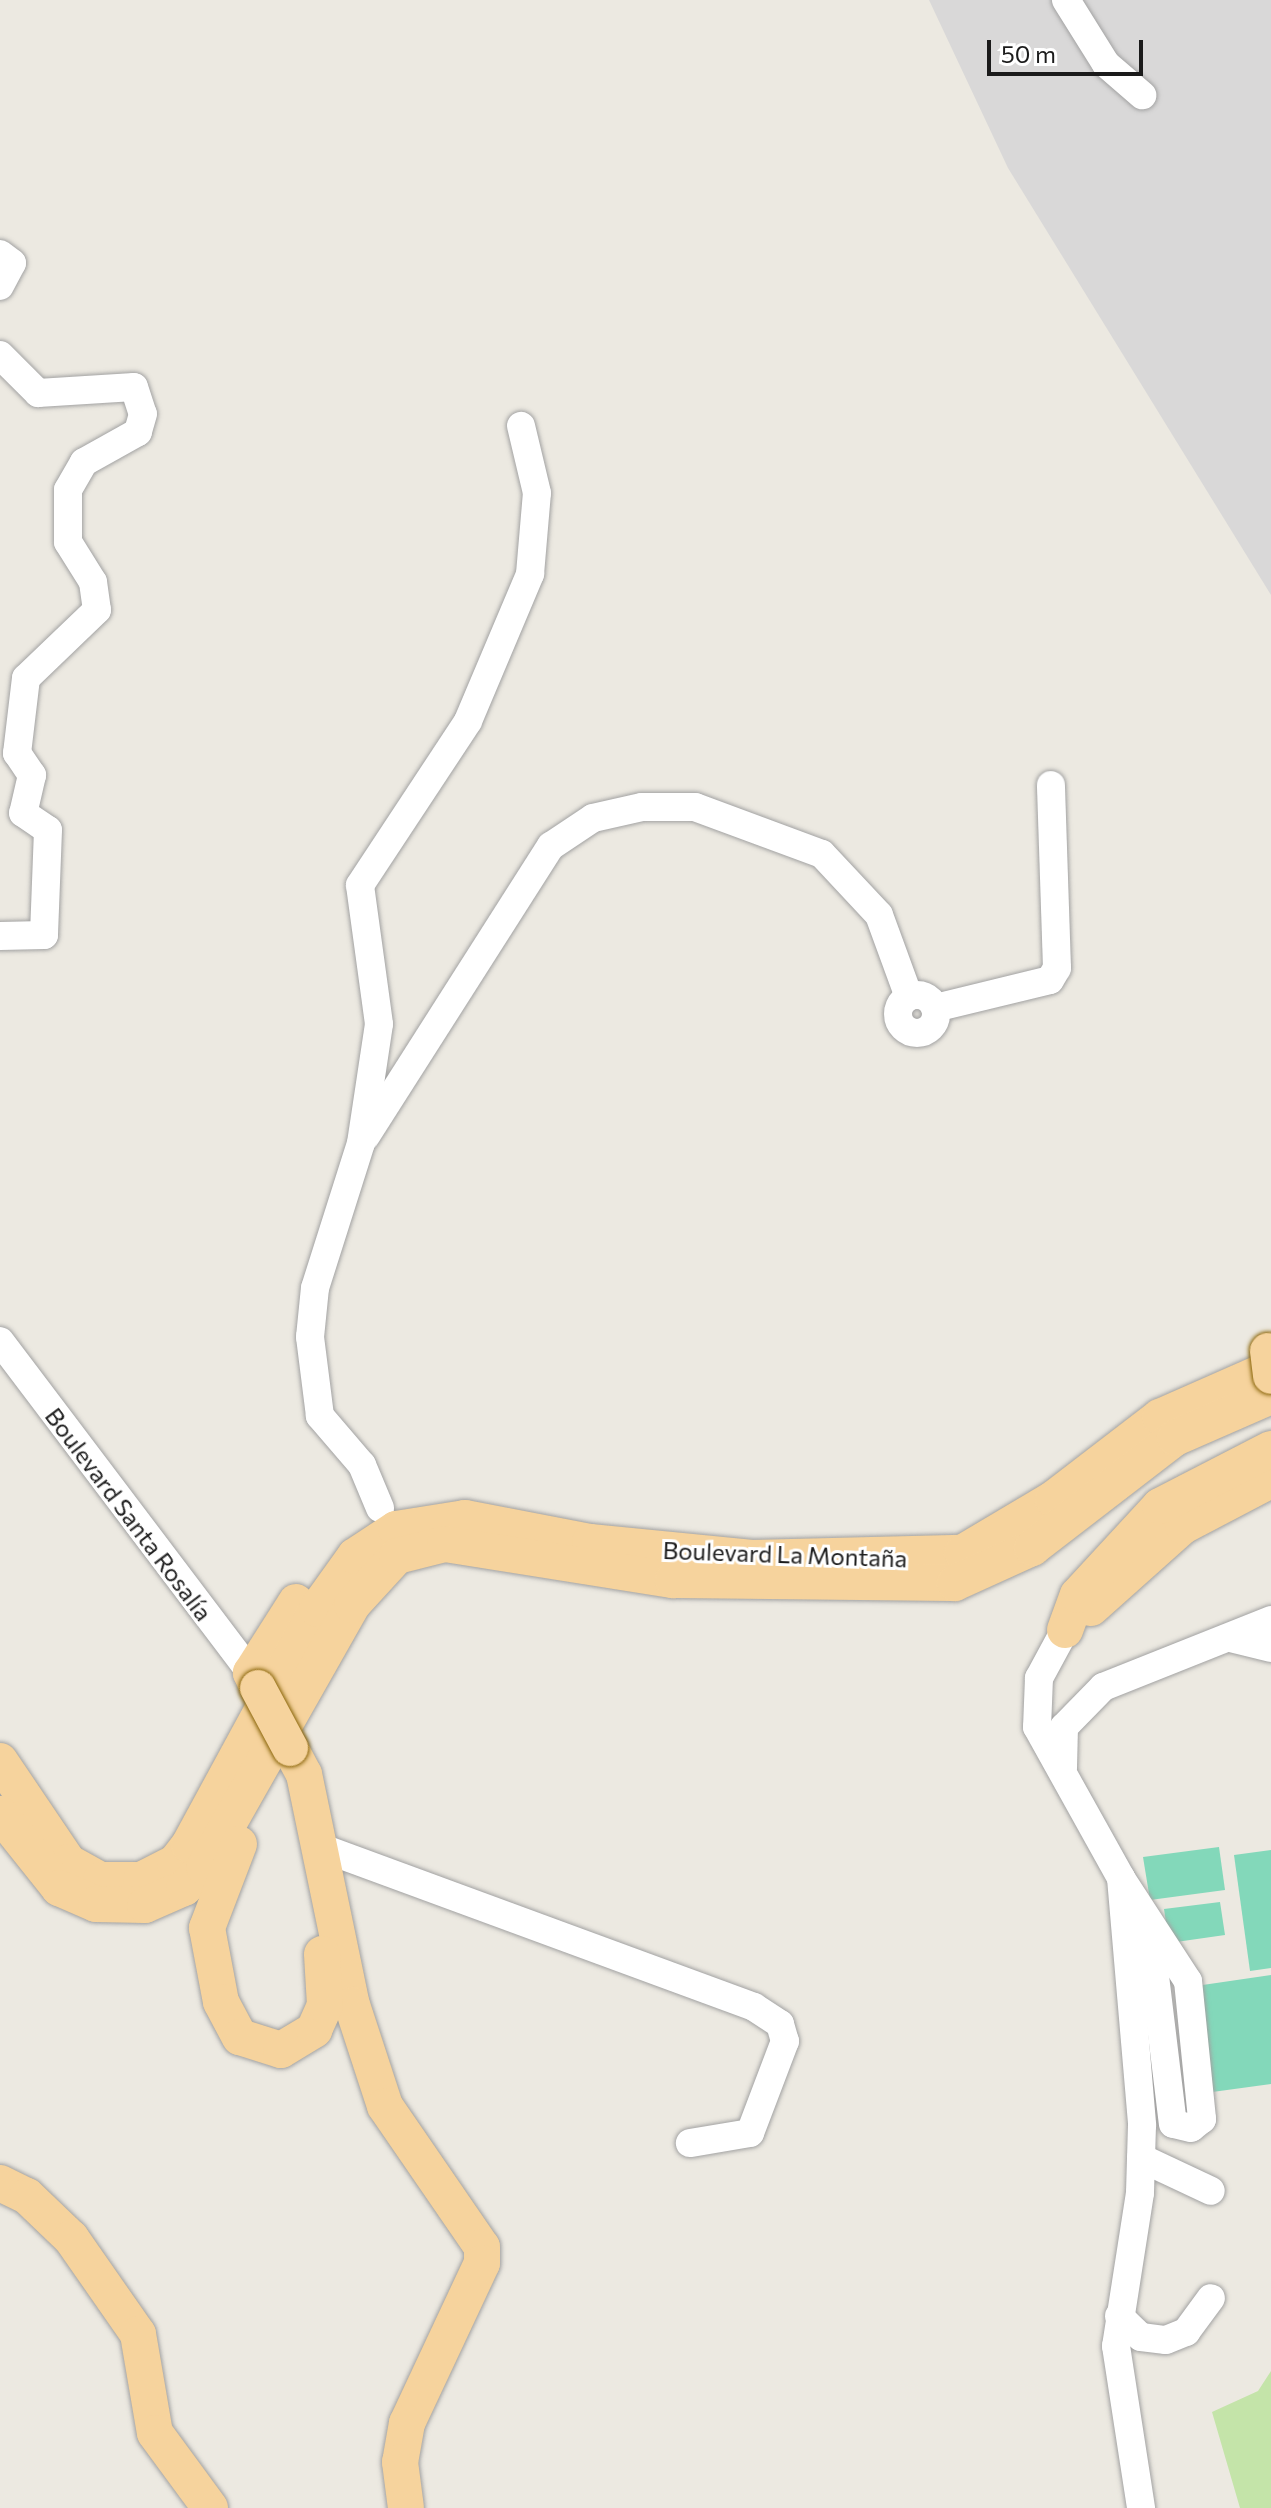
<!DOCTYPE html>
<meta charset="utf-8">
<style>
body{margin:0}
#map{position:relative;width:1271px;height:2508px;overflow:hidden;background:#ece9e1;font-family:Commissioner,sans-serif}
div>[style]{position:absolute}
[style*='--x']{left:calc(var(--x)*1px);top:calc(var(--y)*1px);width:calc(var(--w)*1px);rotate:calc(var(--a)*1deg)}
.residential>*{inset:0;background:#d9d8d8}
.grass>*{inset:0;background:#c4e4a9}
.pitch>*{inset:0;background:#83d8ba}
.roads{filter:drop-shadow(0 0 2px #a2a2a2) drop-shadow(0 0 2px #a2a2a2)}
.minor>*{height:28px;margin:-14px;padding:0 14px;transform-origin:14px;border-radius:14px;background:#fff}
.minor>.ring{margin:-14px;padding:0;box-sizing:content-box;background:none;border:28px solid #fff;border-radius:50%}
.major>*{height:36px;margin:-18px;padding:0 18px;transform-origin:18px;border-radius:18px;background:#f6d39d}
.bridges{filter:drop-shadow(0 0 2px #8a6509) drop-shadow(0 0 2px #8a6509)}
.major-bridge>*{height:36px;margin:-18px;padding:0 18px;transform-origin:18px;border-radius:18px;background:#f6d39d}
span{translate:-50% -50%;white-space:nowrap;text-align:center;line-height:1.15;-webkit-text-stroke:6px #fff;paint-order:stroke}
.street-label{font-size:24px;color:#1b1b1b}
.scale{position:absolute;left:987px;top:40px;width:156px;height:36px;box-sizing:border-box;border:4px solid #1b1b1b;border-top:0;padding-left:10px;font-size:24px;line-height:28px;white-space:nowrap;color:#1b1b1b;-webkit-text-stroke:6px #fff;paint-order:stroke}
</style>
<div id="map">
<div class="residential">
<div style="clip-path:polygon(929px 0,1271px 0,1271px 595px,1008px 168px)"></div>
</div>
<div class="grass">
<div style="clip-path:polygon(1271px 2371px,1271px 2508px,1240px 2508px,1212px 2412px,1258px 2391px)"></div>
</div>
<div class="pitch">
<div style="clip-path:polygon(1219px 1847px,1225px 1890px,1150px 1900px,1143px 1857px)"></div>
<div style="clip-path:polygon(1271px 1850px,1271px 1968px,1250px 1971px,1234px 1855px)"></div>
<div style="clip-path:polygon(1220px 1902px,1225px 1935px,1169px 1943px,1164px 1909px)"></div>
<div style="clip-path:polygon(1271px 1975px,1271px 2084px,1205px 2093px,1189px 1987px)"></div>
</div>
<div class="roads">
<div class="minor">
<div style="--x:1066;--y:0;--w:75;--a:58"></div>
<div style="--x:1106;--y:64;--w:48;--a:40.7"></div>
<div style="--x:0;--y:254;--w:15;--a:37"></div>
<div style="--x:12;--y:263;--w:26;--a:118"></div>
<div style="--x:0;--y:355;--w:54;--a:45"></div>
<div style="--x:38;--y:393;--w:96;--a:-3.6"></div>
<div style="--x:134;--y:387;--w:28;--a:72"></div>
<div style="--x:143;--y:414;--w:19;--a:106"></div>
<div style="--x:138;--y:432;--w:62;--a:150.9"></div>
<div style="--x:84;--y:462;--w:32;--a:120"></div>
<div style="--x:68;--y:490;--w:52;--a:90"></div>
<div style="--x:68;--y:542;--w:47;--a:58"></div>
<div style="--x:93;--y:582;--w:28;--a:82"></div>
<div style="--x:97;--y:610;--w:98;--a:136.2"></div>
<div style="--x:26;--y:678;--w:76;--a:96.8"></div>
<div style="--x:17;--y:753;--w:27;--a:56"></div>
<div style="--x:32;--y:775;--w:39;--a:103"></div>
<div style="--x:23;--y:813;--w:30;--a:34"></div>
<div style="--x:48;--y:830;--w:105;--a:92.2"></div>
<div style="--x:44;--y:935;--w:44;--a:178.7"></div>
<div class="ring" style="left:898px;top:995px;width:10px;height:10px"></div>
<div style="--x:935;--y:1008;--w:118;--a:-13.7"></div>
<div style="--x:1050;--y:980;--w:14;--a:-60"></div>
<div style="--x:1057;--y:968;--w:183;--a:-91.9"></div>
<div style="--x:366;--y:1136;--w:344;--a:-57.5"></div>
<div style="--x:551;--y:846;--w:50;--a:-33.7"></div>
<div style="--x:593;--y:818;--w:50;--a:-12.7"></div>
<div style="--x:642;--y:807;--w:53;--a:0"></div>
<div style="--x:695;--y:807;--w:135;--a:20.3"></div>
<div style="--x:822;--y:854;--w:83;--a:46.9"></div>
<div style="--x:879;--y:915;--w:87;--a:69.9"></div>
<div style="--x:0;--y:1341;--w:416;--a:52.9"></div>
<div style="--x:380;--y:1508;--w:47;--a:-112.7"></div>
<div style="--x:362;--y:1465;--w:65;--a:-130.6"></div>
<div style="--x:320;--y:1416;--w:80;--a:-97.2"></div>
<div style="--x:310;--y:1337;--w:49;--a:-84.2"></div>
<div style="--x:315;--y:1288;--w:152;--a:-72.4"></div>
<div style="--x:361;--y:1143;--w:120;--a:-81.4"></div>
<div style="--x:379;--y:1024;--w:140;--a:-97.8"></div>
<div style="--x:360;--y:885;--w:196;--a:-56.6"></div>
<div style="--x:468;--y:721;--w:160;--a:-67.1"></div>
<div style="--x:530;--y:574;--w:81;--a:-85.1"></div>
<div style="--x:537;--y:493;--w:69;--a:-103.4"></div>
<div style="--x:1065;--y:1630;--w:55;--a:118.4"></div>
<div style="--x:1039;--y:1678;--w:49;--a:92.3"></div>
<div style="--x:1037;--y:1727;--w:173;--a:60.9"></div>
<div style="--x:1121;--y:1878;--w:248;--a:85.1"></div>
<div style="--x:1142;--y:2125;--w:68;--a:91.7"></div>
<div style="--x:1140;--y:2193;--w:155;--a:98.9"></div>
<div style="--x:1116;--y:2346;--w:164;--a:81.2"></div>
<div style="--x:1230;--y:1638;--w:42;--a:13.7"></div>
<div style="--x:1063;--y:1768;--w:41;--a:-88.6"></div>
<div style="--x:1064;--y:1727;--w:56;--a:-45.7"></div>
<div style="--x:1103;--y:1687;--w:181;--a:-21.7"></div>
<div style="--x:322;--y:1848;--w:460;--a:20.2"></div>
<div style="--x:754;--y:2007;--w:31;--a:33"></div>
<div style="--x:780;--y:2024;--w:18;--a:74"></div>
<div style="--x:785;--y:2041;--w:98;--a:110.8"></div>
<div style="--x:750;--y:2133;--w:61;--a:170.5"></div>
<div style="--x:1121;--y:1878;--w:123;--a:57"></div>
<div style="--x:1188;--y:1981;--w:139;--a:84.2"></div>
<div style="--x:1202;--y:2119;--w:14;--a:141"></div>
<div style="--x:1191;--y:2128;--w:18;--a:-167"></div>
<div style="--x:1131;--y:1919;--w:62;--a:67.2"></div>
<div style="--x:1155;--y:1976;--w:149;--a:83.1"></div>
<div style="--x:1141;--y:2158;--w:77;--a:25.2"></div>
<div style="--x:1119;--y:2316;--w:30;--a:44"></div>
<div style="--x:1141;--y:2337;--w:25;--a:7"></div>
<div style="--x:1166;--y:2340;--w:22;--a:-22"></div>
<div style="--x:1186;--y:2332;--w:42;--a:-53.7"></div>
</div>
<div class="major">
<div style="--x:1091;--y:1608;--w:123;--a:-41.7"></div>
<div style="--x:1183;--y:1526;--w:99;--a:-27.6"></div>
<div style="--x:1065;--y:1630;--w:37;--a:-70"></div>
<div style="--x:1078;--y:1595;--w:121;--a:-47.3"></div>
<div style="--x:1160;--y:1506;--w:125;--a:-27.2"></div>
<div style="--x:258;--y:1688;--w:17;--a:-115"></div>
<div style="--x:251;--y:1673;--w:84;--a:-57.6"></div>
<div style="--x:290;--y:1748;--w:30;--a:62"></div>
<div style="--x:304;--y:1774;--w:236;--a:78.3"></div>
<div style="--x:352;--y:2005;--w:106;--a:71.9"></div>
<div style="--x:385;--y:2106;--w:171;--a:55.5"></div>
<div style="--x:482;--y:2247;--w:16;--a:90"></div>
<div style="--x:482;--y:2263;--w:177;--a:115.1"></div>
<div style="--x:407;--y:2423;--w:40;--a:100"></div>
<div style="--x:400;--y:2462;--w:46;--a:82.6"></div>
<div style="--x:0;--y:1761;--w:122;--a:56"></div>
<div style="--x:68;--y:1862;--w:38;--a:29"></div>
<div style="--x:101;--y:1880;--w:40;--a:0"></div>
<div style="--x:141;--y:1880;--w:38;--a:-27"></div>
<div style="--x:175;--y:1863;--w:23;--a:-52"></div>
<div style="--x:189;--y:1845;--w:268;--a:-61.5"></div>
<div style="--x:317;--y:1609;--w:65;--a:-54.4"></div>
<div style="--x:355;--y:1556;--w:49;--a:-33.4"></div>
<div style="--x:396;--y:1529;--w:70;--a:-9.1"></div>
<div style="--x:465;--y:1518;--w:127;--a:10.9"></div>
<div style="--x:590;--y:1542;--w:163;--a:5.6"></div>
<div style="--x:752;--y:1558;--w:210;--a:-1.4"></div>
<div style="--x:962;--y:1553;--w:106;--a:-30.7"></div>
<div style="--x:1053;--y:1499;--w:135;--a:-37.5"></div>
<div style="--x:1160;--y:1417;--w:121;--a:-23.8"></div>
<div style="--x:0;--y:1814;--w:95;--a:51.4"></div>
<div style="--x:59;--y:1888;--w:40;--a:23.4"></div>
<div style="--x:96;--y:1904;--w:49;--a:1.2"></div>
<div style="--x:145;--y:1905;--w:43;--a:-23.6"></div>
<div style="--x:184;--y:1888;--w:29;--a:-46"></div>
<div style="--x:204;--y:1867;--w:301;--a:-60.5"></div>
<div style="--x:352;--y:1605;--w:67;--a:-47.4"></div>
<div style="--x:397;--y:1556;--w:49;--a:-14"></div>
<div style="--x:445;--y:1544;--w:231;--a:9"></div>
<div style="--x:673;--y:1580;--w:282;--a:0.6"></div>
<div style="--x:955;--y:1583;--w:85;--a:-24.4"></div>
<div style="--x:1032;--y:1548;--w:180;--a:-37.6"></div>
<div style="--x:1175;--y:1438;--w:105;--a:-23.6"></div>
<div style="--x:239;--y:1844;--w:90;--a:110.9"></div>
<div style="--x:207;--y:1928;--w:75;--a:79.3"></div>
<div style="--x:221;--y:2002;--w:40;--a:62"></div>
<div style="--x:240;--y:2037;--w:43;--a:17.6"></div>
<div style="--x:281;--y:2050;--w:39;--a:-31"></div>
<div style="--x:314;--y:2030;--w:27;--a:-66"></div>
<div style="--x:325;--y:2005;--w:51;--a:-93.4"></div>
<div style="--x:0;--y:2183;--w:30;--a:26"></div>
<div style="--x:27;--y:2196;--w:61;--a:43.7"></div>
<div style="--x:71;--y:2238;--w:117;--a:55.1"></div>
<div style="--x:138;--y:2334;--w:100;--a:80.3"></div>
<div style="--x:155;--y:2433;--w:93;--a:53.7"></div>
</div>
</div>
<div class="bridges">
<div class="major-bridge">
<div style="--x:1268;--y:1351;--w:25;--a:83"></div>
<div style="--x:258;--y:1688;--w:68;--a:61.9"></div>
</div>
</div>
<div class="street-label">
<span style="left:129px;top:1514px;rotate:53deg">Boulevard Santa Rosalía</span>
<span style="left:785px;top:1554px;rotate:2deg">Boulevard La Montaña</span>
</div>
<div class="scale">50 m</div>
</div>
